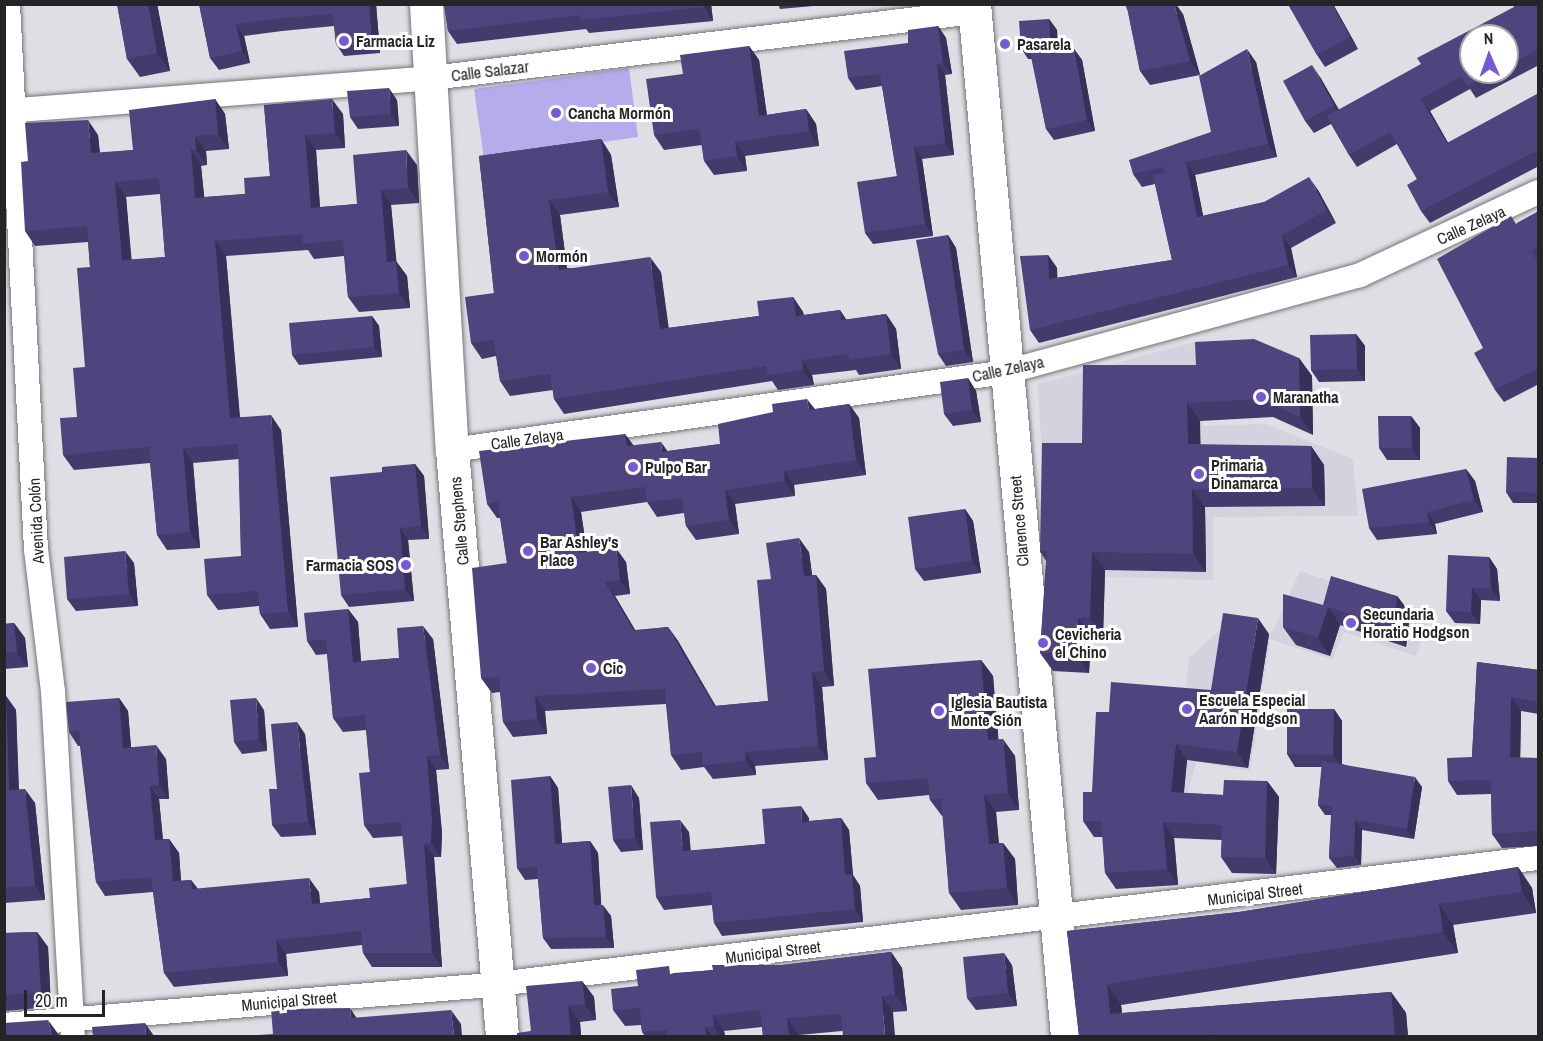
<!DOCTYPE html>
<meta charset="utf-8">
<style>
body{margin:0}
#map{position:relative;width:1543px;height:1041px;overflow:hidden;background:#dfdee4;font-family:"Archivo Narrow",sans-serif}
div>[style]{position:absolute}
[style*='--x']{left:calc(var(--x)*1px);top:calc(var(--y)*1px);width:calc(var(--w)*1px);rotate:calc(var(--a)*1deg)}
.built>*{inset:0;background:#d3d2df}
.green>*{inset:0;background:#b4aceb}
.roads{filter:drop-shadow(0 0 2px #747479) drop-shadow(0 0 2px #747479)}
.street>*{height:24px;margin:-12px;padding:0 12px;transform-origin:12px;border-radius:12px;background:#fff}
.secondary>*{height:33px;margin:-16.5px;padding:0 16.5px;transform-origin:16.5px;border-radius:16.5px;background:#fff}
.wall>*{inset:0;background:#443a6c}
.shaded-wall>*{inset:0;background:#373058}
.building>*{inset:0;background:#4f447e}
.dots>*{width:16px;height:16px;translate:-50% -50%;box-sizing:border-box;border:3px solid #fff;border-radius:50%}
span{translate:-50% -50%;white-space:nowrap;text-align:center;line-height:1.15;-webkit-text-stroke:6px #fff;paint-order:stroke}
.poi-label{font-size:16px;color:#252527;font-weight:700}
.left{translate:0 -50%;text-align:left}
.right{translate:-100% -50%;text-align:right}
.street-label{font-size:16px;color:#252527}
.frame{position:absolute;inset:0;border:6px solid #252527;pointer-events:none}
.north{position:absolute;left:1459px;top:24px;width:60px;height:60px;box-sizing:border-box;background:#fff;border:2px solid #a8a8a9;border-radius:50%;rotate:358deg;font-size:16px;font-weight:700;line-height:24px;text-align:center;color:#252527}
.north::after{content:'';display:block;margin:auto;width:21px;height:27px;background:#7659d3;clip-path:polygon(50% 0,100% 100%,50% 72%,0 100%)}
.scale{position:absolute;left:24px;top:990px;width:81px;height:27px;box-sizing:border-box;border:3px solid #252527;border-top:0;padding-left:8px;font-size:18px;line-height:21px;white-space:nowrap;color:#252527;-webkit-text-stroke:4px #fff;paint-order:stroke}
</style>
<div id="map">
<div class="built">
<div style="clip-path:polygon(1202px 340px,1203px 426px,1265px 424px,1353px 459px,1358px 516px,1213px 517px,1213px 580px,1048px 575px,1038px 384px)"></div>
<div style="clip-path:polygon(1300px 571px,1429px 615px,1416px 656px,1344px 632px,1332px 660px,1270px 639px,1250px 771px,1196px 762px,1188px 793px,1101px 789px,1185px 696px,1189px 658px,1226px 625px,1272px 633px)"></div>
</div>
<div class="green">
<div style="clip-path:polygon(629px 68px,638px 137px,484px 159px,474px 89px)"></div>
</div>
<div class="roads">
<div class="street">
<div style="--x:8;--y:4;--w:546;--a:87.06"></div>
<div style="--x:36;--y:549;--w:143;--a:83.2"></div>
<div style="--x:53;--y:691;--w:346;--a:86.7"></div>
<div style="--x:4;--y:111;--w:429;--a:-4.4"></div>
<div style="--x:432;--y:78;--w:546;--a:-6.94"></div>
<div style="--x:452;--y:450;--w:559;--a:-8.01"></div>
<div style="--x:1006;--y:372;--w:367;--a:-15.3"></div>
<div style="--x:1360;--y:275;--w:196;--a:-25"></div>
<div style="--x:4;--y:1025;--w:496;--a:-4.7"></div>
<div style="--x:498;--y:984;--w:1048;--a:-6.91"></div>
</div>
<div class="secondary">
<div style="--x:426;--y:4;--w:447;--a:86.7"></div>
<div style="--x:452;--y:450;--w:588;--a:85.12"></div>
<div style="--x:974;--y:4;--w:1036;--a:84.85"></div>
</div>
</div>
<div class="wall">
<div style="clip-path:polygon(117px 4px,157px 4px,170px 71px,140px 77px,127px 59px)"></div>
<div style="clip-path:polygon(199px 4px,376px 4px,380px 53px,344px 56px,336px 44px,334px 26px,282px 31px,244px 36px,250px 63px,219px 70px,210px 58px)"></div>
<div style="clip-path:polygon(444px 4px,711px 4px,713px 21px,589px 33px,586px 29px,457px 44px,448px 31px)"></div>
<div style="clip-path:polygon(778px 4px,824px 4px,824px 5px,780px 9px)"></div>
<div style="clip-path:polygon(1288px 4px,1333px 4px,1358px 49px,1325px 67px,1317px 55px)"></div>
<div style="clip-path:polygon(evenodd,1539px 4px,1539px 65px,1476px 98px,1470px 89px,1430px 111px,1448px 143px,1539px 93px,1539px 166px,1430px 223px,1421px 211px,1417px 179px,1397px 144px,1357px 167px,1349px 155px,1331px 124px,1314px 133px,1305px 121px,1320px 77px,1339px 110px,1539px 4px,1507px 36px,1507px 72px,1471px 72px,1507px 36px)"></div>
<div style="clip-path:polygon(1128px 12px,1183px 14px,1200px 75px,1150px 85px,1140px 71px)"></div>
<div style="clip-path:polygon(1049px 19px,1057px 30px,1058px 52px,1074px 49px,1082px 60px,1095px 131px,1054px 140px,1046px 129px,1032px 59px,1028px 59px,1021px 48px)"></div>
<div style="clip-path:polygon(938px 26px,946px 38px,952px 74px,945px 75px,954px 155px,922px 159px,933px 236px,873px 244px,865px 233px,897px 176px,882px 86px,856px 90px,848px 78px)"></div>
<div style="clip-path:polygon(749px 46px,759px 60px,767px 115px,806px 109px,816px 124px,819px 146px,745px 156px,747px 171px,714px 175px,704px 161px,702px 145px,664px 150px,654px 135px,683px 74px)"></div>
<div style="clip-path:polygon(1256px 62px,1277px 157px,1195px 175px,1203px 216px,1318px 190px,1336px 223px,1291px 248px,1297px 277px,1039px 343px,1030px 330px,1048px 255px,1057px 268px,1057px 278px,1172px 260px,1155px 184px,1142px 187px,1133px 174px,1211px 132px)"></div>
<div style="clip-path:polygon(evenodd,215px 99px,225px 114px,229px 149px,206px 151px,207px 165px,201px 166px,204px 197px,245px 194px,270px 176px,264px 105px,343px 114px,345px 148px,316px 150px,320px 207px,357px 204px,417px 165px,419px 203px,391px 205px,396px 261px,407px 276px,410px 308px,359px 312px,348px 297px,344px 256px,314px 259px,308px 250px,226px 256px,240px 417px,281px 430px,298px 627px,270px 629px,260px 614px,259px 606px,218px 610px,207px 595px,241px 556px,239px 459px,193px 463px,200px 548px,167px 550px,157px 535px,150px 463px,74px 470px,63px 455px,77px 417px,85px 367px,90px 267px,88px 242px,35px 246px,25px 231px,28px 161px,98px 135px,100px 153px,133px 150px,215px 99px,160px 194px,165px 257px,131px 260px,126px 197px,160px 194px)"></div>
<div style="clip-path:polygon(397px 100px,399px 126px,358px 129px,350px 117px)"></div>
<div style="clip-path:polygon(601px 139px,611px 155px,619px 207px,560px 215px,567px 268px,661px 272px,668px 328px,759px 316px,793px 297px,803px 312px,804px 315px,840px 310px,846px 320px,886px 314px,896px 329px,901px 369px,859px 375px,856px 370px,812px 375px,814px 385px,778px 390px,772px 381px,564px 414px,554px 399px,553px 390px,510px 396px,500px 381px,496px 356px,482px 359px,471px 343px,494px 293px,479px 156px)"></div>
<div style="clip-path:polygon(1539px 211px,1539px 384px,1504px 402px,1495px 390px,1483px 348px,1517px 223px)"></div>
<div style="clip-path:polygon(948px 235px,956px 248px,973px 362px,946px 366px,938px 354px)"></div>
<div style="clip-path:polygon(372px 316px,379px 326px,382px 357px,299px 365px,292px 355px)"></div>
<div style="clip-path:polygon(1356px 334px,1365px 346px,1365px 381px,1319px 382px,1311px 370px)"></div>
<div style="clip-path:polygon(1299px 358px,1312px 376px,1313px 435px,1273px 417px,1200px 421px,1200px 445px,1311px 446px,1324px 465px,1325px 506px,1205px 507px,1206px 572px,1105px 570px,1103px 637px,1091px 636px,1089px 673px,1053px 671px,1040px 653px,1046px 561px,1040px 551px,1082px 443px,1196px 365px)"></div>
<div style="clip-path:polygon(968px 378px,976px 391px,981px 422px,953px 426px,944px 414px)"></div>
<div style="clip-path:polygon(849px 404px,859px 418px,866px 475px,794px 485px,795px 496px,735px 504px,739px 534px,696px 540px,686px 526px,684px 513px,657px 517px,647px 502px,581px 512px,587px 552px,626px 562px,630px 594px,615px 596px,635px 630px,668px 627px,678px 641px,715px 706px,768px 701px,771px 579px,809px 552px,812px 575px,816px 575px,826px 589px,834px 686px,822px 687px,828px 760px,755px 766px,756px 775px,713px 779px,704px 767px,681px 770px,671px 755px,666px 704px,545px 711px,547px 734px,513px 737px,503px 722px,500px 692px,492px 693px,481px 678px,507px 563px,500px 518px,497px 518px,487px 504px,625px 434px,634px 446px,667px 451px,720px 444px,815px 409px)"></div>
<div style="clip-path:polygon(1411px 416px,1420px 428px,1420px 460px,1387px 460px,1379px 448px)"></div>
<div style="clip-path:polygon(1539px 458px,1539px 503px,1513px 503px,1506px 492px)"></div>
<div style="clip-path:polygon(415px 464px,424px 476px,429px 539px,408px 540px,414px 601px,349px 607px,341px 595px,382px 472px)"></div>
<div style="clip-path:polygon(1466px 469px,1475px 481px,1483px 512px,1435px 524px,1437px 534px,1377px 540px,1369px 528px)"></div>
<div style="clip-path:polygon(965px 509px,973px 521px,981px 573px,924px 581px,915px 569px)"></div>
<div style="clip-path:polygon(1489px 557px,1497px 569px,1500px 601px,1481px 600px,1480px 624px,1455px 623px,1446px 611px)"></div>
<div style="clip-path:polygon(134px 563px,138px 606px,76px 611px,67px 599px)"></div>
<div style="clip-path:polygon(1397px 596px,1410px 613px,1406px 647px,1340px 625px,1330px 656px,1296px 645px,1283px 627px,1323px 605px)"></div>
<div style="clip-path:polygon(348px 609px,358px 622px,361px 661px,399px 658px,433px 639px,449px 769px,436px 770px,442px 833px,441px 857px,434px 857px,442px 967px,372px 967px,363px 953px,362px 945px,286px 954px,288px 976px,174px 987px,164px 973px,153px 892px,105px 896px,96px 882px,80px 746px,78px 746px,69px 732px,119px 698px,128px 711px,131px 747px,166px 759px,169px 799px,159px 799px,163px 839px,169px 839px,179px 853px,181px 881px,191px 880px,198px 889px,319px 892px,320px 903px,370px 898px,407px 884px,403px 836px,373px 838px,364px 825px,370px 772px,366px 730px,343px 732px,333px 718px,327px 654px,316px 655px,307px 641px)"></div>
<div style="clip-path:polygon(14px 623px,25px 638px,28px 667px,4px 669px,4px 624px)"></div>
<div style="clip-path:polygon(1269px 634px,1248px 768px,1187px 760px,1184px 793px,1223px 795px,1267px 781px,1279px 797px,1276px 874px,1232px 873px,1221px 857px,1222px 840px,1174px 838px,1178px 885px,1116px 889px,1105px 873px,1103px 837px,1094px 837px,1083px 821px,1092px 792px,1109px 712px,1211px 690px)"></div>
<div style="clip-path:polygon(981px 660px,993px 676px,998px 739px,1015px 756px,1019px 810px,996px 812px,999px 843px,1003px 843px,1015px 859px,1018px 905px,961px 910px,949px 893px,943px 816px,942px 816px,930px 800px,929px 795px,878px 800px,866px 783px,876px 757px)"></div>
<div style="clip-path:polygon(1477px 662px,1539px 670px,1539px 714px,1521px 711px,1520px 758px,1539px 758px,1539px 846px,1502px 848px,1492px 834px,1491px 794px,1457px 795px,1448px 781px,1472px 757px)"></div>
<div style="clip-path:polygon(4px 696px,6px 696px,16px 710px,19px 789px,35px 803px,45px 900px,4px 903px)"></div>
<div style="clip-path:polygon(1334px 709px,1342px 721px,1342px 764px,1422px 787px,1414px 839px,1362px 830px,1361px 865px,1337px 868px,1329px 858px,1331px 815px,1325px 815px,1318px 805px,1322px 767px,1295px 767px,1287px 754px)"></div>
<div style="clip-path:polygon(264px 710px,267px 751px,242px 754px,234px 742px)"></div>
<div style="clip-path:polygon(305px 734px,316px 835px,281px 837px,272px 825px)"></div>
<div style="clip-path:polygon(550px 776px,558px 788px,562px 843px,590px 841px,598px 853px,601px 905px,611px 916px,614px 948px,551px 949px,543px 938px,538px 879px,525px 880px,517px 868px)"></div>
<div style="clip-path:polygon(639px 798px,643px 850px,621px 852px,613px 840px)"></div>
<div style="clip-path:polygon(809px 818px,809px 821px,841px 818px,849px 830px,853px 875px,860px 886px,863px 922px,722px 936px,714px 923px,712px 905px,664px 910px,656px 897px,689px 832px,690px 851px,765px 844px)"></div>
<div style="clip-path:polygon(1518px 867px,1532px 888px,1536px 913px,1453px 925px,1458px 953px,1121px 1005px,1122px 1013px,1391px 992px,1406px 1013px,1408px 1036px,1079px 1036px,1067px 931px,1239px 912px)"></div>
<div style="clip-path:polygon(37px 932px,48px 947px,51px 1007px,4px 1011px,4px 933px)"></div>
<div style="clip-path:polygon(891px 952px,902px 968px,907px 1011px,893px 1012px,842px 1031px,799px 1035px,799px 1036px,763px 1036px,762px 1027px,724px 1031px,725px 1036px,645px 1036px,642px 1032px,641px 1025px,625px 1026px,613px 1010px,638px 986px,674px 973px,782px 965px)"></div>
<div style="clip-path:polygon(1012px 965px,1017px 1006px,976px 1010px,967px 998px)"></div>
<div style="clip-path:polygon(582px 981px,594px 997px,596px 1020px,580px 1022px,581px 1036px,517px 1036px,531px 1031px)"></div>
</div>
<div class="shaded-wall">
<div style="clip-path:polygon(148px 4px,157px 4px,170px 71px,157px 53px)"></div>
<div style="clip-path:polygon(369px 4px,376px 4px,380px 53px,372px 41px)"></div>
<div style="clip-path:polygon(703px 4px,711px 4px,713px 21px,704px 7px)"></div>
<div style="clip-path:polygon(1174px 4px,1176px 4px,1183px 14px,1200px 75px,1190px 61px)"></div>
<div style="clip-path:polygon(1332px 4px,1333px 4px,1358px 49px,1350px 37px)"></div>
<div style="clip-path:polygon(1049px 19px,1057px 30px,1059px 64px,1051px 54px)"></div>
<div style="clip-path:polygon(236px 24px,244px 36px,250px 63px,242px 51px)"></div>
<div style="clip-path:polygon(938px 26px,946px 38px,952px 74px,943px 63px)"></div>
<div style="clip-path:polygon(749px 46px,759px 60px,769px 131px,759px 116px)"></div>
<div style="clip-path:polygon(1074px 49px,1082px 60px,1095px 131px,1087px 120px)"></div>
<div style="clip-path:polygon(1247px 49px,1256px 62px,1277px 157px,1268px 144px)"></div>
<div style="clip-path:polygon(937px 64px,945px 75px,954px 155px,945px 143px)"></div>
<div style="clip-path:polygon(1312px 65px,1320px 77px,1343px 117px,1334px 105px)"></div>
<div style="clip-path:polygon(389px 88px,397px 100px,399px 126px,391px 114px)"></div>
<div style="clip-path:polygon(215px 99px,225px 114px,229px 149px,218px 134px)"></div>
<div style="clip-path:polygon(332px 99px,343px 114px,345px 148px,335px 133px)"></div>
<div style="clip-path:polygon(1421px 99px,1430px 111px,1455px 155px,1447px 143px)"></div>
<div style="clip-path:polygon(806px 109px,816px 124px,819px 146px,809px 131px)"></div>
<div style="clip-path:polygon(88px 120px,98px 135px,101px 168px,91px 153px)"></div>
<div style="clip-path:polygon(305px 135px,316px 150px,321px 223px,311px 208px)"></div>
<div style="clip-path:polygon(195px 136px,206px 151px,207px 165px,196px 150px)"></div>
<div style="clip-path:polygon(601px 139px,611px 155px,619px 207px,608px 192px)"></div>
<div style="clip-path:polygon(735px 142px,745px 156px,747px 171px,737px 156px)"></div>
<div style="clip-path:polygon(914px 147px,922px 159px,933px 236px,925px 224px)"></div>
<div style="clip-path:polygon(191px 150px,201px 166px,206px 213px,195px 198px)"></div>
<div style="clip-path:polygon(406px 150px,417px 165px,419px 203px,408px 188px)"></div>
<div style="clip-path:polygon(1186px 162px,1195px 175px,1206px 230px,1197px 217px)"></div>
<div style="clip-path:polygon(1309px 177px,1318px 190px,1336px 223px,1327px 210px)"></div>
<div style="clip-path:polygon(115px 182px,126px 197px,133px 275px,122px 260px)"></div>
<div style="clip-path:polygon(381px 190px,391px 205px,398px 277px,387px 262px)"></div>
<div style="clip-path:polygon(549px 200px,560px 215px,569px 285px,559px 270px)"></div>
<div style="clip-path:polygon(948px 235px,956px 248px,973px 362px,964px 350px)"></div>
<div style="clip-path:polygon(1282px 235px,1291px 248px,1297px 277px,1288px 265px)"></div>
<div style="clip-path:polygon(215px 241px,226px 256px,241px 433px,230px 418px)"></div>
<div style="clip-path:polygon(1048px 255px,1057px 268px,1058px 292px,1049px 279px)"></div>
<div style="clip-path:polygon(650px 257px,661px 272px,671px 344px,660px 329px)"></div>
<div style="clip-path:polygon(396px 261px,407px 276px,410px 308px,399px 293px)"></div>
<div style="clip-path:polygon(793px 297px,803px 312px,806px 331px,796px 316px)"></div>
<div style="clip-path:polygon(840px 310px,850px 325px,841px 320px)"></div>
<div style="clip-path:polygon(886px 314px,896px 329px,901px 369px,891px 354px)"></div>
<div style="clip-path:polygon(372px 316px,379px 326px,382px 357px,374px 347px)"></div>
<div style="clip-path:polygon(1356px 334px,1365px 346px,1365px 381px,1357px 369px)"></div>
<div style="clip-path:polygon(1299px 358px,1312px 376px,1313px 435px,1300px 417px)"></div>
<div style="clip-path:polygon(802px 360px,812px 375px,814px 385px,803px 370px)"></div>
<div style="clip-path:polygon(968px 378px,976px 391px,981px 422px,972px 410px)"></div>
<div style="clip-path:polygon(807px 399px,818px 413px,809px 410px)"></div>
<div style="clip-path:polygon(1187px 403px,1200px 421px,1201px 463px,1188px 444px)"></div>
<div style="clip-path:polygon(849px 404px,859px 418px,866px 475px,856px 460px)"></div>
<div style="clip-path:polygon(271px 415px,281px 430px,298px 627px,288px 612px)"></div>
<div style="clip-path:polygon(1411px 416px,1420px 428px,1420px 460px,1412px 448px)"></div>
<div style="clip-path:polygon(625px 434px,635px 448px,627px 446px)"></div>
<div style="clip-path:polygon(661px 442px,671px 456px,662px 452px)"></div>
<div style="clip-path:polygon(1311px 446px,1324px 465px,1325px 506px,1312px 488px)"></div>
<div style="clip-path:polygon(183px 448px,193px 463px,200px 548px,190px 532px)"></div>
<div style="clip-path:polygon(415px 464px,424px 476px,429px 539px,421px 526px)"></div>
<div style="clip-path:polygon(1466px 469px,1475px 481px,1483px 512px,1474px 500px)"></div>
<div style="clip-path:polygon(784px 471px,794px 485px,795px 496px,785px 481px)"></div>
<div style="clip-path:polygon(1192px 489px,1205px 507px,1206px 572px,1193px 554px)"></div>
<div style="clip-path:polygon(725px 490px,735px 504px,739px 534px,729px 520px)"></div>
<div style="clip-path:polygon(571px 497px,581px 512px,589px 567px,579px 553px)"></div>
<div style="clip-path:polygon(965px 509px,973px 521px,981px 573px,972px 561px)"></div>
<div style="clip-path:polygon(1427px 512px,1435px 524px,1437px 534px,1429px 522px)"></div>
<div style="clip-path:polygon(400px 528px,408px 540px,414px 601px,405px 589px)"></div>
<div style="clip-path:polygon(799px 538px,809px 552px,814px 590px,804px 576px)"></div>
<div style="clip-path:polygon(616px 548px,626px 562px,630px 594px,620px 580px)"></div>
<div style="clip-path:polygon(125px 551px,134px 563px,138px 606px,129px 594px)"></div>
<div style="clip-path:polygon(1092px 552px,1105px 570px,1103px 637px,1090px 618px)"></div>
<div style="clip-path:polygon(1489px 557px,1497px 569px,1500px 601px,1491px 588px)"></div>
<div style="clip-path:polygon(816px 575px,826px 589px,834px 686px,824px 671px)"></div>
<div style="clip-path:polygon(605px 582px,615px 596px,644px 645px,634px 631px)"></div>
<div style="clip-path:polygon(1472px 588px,1481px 600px,1480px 624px,1471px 612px)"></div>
<div style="clip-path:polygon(1397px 596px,1410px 613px,1406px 647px,1394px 629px)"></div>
<div style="clip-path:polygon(1328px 607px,1340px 625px,1330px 656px,1318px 638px)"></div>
<div style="clip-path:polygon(348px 609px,358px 622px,362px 675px,353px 662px)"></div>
<div style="clip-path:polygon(1078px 618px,1091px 636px,1089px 673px,1076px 654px)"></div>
<div style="clip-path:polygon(1258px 618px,1269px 634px,1248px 768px,1237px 752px)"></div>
<div style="clip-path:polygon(14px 623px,25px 638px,28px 667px,17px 652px)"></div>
<div style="clip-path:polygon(423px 626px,433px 639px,449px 769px,440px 755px)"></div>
<div style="clip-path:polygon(668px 627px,678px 641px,724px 720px,714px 706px)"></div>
<div style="clip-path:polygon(981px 660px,993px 676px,1000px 757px,988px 740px)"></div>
<div style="clip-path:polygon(812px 672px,822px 687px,828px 760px,818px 746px)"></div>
<div style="clip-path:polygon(6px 696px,16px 710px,19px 804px,9px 790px)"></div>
<div style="clip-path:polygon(535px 696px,545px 711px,547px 734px,537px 719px)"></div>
<div style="clip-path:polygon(1511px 697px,1521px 711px,1520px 772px,1510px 757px)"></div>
<div style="clip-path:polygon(119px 698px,128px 711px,132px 761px,123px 748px)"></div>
<div style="clip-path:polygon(256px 698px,264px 710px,267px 751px,259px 739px)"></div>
<div style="clip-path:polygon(1334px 709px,1342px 721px,1342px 767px,1333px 755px)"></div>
<div style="clip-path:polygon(297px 722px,305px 734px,316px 835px,308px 822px)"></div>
<div style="clip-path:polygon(1003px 739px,1015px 756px,1019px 810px,1008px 793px)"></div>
<div style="clip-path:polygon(1176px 744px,1187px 760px,1182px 808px,1171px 792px)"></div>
<div style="clip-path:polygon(156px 745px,166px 759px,169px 799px,159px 785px)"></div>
<div style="clip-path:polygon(745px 752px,755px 766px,756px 775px,746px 761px)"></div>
<div style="clip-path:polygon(427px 756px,436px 770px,442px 833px,441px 857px,431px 843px)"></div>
<div style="clip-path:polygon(550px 776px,558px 788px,563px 855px,555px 844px)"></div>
<div style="clip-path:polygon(1415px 777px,1422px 787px,1414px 839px,1407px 829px)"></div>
<div style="clip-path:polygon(1267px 781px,1279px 797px,1276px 874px,1265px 858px)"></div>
<div style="clip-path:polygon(631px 785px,639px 798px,643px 850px,635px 838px)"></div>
<div style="clip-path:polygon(150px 786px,159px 799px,164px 854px,155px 840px)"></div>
<div style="clip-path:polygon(25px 789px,35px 803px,45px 900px,35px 886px)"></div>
<div style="clip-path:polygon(984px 795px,996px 812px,1000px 861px,989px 844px)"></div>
<div style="clip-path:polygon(801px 806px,809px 818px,810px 834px,802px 822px)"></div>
<div style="clip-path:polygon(841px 818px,849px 830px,853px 875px,860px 886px,863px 922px,855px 909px,845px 875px)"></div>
<div style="clip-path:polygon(680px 820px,689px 832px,692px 863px,683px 851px)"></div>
<div style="clip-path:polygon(1355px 820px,1362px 830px,1361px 865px,1354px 855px)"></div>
<div style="clip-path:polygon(1163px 822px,1174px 838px,1178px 885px,1167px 869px)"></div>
<div style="clip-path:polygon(169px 839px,179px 853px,182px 895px,173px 881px)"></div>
<div style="clip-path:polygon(590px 841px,598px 853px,602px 917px,594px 905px)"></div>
<div style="clip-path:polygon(1003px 843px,1015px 859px,1018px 905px,1007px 888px)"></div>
<div style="clip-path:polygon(424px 844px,434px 857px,442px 967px,432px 953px)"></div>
<div style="clip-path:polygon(1518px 867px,1532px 888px,1536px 913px,1522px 892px)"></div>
<div style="clip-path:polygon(309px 878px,319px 892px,321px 918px,312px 904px)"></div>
<div style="clip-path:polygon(191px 880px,201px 893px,192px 889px)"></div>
<div style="clip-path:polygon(1439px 904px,1453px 925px,1458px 953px,1443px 932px)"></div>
<div style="clip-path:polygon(603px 905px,611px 916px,614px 948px,606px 937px)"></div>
<div style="clip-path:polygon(37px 932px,48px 947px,51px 1007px,41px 992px)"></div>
<div style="clip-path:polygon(276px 940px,286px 954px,288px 976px,278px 962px)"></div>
<div style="clip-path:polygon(891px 952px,902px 968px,907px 1011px,895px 995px)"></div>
<div style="clip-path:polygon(1004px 953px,1012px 965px,1017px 1006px,1008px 993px)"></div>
<div style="clip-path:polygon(582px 981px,594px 997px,596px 1020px,585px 1004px)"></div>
<div style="clip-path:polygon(1107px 984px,1121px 1005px,1125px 1035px,1110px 1014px)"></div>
<div style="clip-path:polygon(1391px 992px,1406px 1013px,1408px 1036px,1395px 1036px)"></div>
<div style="clip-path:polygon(882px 996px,893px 1012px,895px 1036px,885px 1036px)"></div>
<div style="clip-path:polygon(568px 1006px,580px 1022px,581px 1036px,571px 1036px)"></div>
<div style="clip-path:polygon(350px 1008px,360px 1023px,351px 1018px)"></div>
<div style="clip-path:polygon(451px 1010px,461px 1024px,462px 1036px,454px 1036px)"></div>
<div style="clip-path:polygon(713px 1015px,724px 1031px,725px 1036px,721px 1036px,714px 1027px)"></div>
<div style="clip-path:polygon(787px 1018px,799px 1035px,799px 1036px,789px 1036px)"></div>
<div style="clip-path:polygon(48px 1020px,59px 1035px,59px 1036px,52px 1036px)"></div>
<div style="clip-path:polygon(145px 1023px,154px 1036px,146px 1036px)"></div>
<div style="clip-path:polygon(705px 1027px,712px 1036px,706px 1036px)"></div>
</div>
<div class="building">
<div style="clip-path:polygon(117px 4px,148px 4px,157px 53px,127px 59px)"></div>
<div style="clip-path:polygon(199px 4px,369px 4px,372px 41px,336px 44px,333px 14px,273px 19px,236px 24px,242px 51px,210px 58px)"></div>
<div style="clip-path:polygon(444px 4px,703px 4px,704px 7px,580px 20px,579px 15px,448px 31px)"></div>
<div style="clip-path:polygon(1125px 4px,1174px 4px,1190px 61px,1140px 71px,1128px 12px)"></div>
<div style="clip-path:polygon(1288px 4px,1332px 4px,1350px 37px,1317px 55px)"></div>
<div style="clip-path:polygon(1513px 4px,1539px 4px,1539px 49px,1507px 65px,1507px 36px,1471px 36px,1471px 72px,1494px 72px,1467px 86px,1462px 76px,1421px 99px,1447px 143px,1539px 93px,1539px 158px,1534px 152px,1421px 211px,1407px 185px,1417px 179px,1390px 132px,1349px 155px,1327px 116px,1421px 64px,1417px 58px,1514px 7px)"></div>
<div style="clip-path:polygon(1049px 19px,1051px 54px,1074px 49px,1087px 120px,1046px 129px,1029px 47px,1021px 48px,1019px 21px)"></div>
<div style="clip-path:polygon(938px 26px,943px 63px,937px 64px,945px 143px,914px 147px,925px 224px,865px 233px,857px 182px,897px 176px,880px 74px,848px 78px,844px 51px,908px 43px,908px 30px)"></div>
<div style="clip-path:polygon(749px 46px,759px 116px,806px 109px,809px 131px,735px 142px,737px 156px,704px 161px,699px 129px,654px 135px,646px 79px,683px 74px,680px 55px)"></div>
<div style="clip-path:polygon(1247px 49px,1268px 144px,1186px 162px,1197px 217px,1264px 202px,1309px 177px,1327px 210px,1282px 235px,1288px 265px,1030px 330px,1020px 256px,1048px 255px,1049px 279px,1172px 260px,1153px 175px,1165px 172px,1163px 167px,1133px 174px,1129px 160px,1211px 132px,1199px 76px)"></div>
<div style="clip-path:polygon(1312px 65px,1334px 105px,1305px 121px,1283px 81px)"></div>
<div style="clip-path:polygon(389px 88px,391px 114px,350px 117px,347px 91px)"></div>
<div style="clip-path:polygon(evenodd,215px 99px,218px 134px,195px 136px,196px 150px,191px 150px,195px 198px,245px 194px,244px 178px,270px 176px,264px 105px,332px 99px,335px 133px,305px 135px,311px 208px,357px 204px,353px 155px,406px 150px,408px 188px,381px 190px,387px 262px,396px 261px,399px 293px,348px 297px,343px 240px,303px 244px,302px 234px,215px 241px,230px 418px,271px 415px,288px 612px,260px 614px,258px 591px,207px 595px,204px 559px,241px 556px,238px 444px,183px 448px,190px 532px,157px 535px,149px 447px,63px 455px,60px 418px,77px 417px,73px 368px,85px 367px,77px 268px,90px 267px,87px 226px,25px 231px,21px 162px,28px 161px,25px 123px,88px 120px,91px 153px,133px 150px,129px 110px,215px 99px,159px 178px,165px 257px,122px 260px,115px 182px,159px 178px)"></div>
<div style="clip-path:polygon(601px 139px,608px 192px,549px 200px,559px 270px,650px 257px,660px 329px,759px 316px,757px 301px,793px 297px,796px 316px,840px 310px,841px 320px,886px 314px,891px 354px,849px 360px,848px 354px,802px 360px,803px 370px,767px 375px,766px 366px,554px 399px,550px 374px,500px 381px,494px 340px,471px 343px,465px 297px,494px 293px,479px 156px)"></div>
<div style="clip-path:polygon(1539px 211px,1539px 246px,1531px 251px,1539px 264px,1539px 368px,1495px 390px,1474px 353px,1483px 348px,1437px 259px,1511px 216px,1516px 224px)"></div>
<div style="clip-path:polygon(948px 235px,964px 350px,938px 354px,916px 240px)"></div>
<div style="clip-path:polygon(372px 316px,374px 347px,292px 355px,289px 323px)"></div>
<div style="clip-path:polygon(1356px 334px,1357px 369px,1311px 370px,1310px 335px)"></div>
<div style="clip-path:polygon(1254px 339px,1299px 358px,1300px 417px,1260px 399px,1187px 403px,1188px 444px,1311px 446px,1312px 488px,1192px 489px,1193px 554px,1092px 552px,1090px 618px,1078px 618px,1076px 654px,1040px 653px,1047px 551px,1040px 551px,1042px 443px,1082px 443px,1083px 365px,1196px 365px,1195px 342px)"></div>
<div style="clip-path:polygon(968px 378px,972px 410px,944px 414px,940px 382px)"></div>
<div style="clip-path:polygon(807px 399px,809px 410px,849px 404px,856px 460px,784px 471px,785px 481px,725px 490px,729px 520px,686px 526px,682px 498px,647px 502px,645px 487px,571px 497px,579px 553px,616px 548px,620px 580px,605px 582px,634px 631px,668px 627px,714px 706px,768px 701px,757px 580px,771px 579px,766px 543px,799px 538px,804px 576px,816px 575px,824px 671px,812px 672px,818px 746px,745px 752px,746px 761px,703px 765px,702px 752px,671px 755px,665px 689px,535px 696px,537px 719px,503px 722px,499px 677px,481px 678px,472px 568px,507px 563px,498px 502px,487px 504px,479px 451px,625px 434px,627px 446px,661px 442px,662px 452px,720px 444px,718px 424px,773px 412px,772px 404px)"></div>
<div style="clip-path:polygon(1378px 416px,1411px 416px,1412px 448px,1379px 448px)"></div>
<div style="clip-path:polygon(1507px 457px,1539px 458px,1539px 493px,1506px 492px)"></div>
<div style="clip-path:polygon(415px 464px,421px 526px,400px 528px,405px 589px,341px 595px,330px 477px,382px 472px,382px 467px)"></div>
<div style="clip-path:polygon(1466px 469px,1474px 500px,1427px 512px,1429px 522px,1369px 528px,1362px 489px)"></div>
<div style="clip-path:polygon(965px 509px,972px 561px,915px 569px,908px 517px)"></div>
<div style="clip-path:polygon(125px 551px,129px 594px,67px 599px,64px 557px)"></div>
<div style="clip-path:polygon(1448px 555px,1489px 557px,1491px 588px,1472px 588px,1471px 612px,1446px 611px)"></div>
<div style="clip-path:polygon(1331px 576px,1397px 596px,1394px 629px,1328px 607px,1318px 638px,1283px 627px,1283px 594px,1323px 605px)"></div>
<div style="clip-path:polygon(348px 609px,353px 662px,399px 658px,397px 628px,423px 626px,440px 755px,427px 756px,432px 819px,431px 843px,424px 844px,432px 953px,363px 953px,361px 931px,276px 940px,278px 962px,164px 973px,151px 877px,96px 882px,79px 731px,69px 732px,66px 702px,119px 698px,123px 748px,156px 745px,159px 785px,150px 786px,155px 840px,169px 839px,173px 881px,191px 880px,192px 889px,309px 878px,312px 904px,370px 898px,369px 888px,407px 884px,401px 822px,364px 825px,359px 773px,370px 772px,365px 715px,333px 718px,326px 640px,307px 641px,304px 613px)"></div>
<div style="clip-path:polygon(1223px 613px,1258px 618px,1237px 752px,1176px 744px,1171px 792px,1223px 795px,1224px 780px,1267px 781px,1265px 858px,1221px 857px,1222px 825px,1163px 822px,1167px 869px,1105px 873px,1101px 821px,1083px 821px,1083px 792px,1092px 792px,1096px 712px,1109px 712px,1111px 682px,1211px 690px)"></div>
<div style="clip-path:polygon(14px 623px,17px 652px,4px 653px,4px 624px)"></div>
<div style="clip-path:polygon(981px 660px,988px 740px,1003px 739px,1008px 793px,984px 795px,989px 844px,1003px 843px,1007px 888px,949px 893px,941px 799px,930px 800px,928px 778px,866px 783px,864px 758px,876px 757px,868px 669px)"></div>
<div style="clip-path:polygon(1477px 662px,1539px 670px,1539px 702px,1511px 697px,1510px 757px,1539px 758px,1539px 831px,1492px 834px,1491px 780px,1448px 781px,1447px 758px,1472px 757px)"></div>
<div style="clip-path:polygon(4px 696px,6px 696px,9px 790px,25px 789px,35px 886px,4px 888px)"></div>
<div style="clip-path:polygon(256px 698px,259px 739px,234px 742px,230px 700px)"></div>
<div style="clip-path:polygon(1287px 709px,1334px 709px,1333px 755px,1287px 754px)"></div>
<div style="clip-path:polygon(297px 722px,308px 822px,272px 825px,269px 789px,277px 789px,271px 724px)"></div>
<div style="clip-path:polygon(1322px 761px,1415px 777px,1407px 829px,1355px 820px,1354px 855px,1329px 858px,1332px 806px,1318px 805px)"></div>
<div style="clip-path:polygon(550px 776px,555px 844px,590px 841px,594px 905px,603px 905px,606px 937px,543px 938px,537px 867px,517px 868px,511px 780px)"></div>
<div style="clip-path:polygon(631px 785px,635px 838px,613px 840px,608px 787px)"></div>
<div style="clip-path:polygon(801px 806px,802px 822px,841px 818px,845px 875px,852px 874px,855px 909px,714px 923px,711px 892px,656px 897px,650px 822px,680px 820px,683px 851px,765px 844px,762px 809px)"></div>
<div style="clip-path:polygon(1518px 867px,1522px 892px,1439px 904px,1443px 932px,1107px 984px,1110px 1014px,1391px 992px,1395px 1036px,1216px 1036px,1216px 1034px,1200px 1036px,1079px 1036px,1067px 931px,1239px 912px)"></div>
<div style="clip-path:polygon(37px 932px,41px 992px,4px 995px,4px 933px)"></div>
<div style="clip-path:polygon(891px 952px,895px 995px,882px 996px,885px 1036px,843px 1036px,841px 1014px,787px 1018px,789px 1036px,763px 1036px,760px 1010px,713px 1015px,714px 1027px,705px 1027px,706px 1036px,667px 1036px,666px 1030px,642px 1032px,640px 1008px,613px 1010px,611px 989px,638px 986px,636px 970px,669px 966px,670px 974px,713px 970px,712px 965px,782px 965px)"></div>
<div style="clip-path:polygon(1004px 953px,1008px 993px,967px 998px,963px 957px)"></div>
<div style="clip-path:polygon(582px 981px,585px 1004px,568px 1006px,571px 1036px,517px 1036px,517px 1033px,531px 1031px,526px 986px)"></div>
<div style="clip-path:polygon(350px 1008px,351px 1018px,451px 1010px,454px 1036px,246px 1036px,273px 1034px,271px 1009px)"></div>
<div style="clip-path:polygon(48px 1020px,52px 1036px,4px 1036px,4px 1023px)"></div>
<div style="clip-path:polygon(145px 1023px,146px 1036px,93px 1036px,92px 1027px)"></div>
</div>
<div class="dots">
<div style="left:344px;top:41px;background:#7659d3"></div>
<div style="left:1005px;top:44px;background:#7659d3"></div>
<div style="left:556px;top:113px;background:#7659d3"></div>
<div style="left:524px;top:256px;background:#7659d3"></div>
<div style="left:1261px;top:397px;background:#7659d3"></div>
<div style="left:633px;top:467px;background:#7659d3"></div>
<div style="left:1199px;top:474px;background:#7659d3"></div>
<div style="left:528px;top:551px;background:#7659d3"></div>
<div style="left:406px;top:565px;background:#7659d3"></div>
<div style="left:1351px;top:623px;background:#7659d3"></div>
<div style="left:1043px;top:643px;background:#7659d3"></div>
<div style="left:591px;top:668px;background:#7659d3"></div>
<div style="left:1187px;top:709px;background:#7659d3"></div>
<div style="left:939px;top:711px;background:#7659d3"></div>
</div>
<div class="poi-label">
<span class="left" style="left:356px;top:41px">Farmacia Liz</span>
<span class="left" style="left:1017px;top:44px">Pasarela</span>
<span class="left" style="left:568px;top:113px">Cancha Mormón</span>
<span class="left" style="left:536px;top:256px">Mormón</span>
<span class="left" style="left:1273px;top:397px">Maranatha</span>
<span class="left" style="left:1211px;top:474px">Primaria<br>Dinamarca</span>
<span class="left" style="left:645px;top:467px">Pulpo Bar</span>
<span class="left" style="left:540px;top:551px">Bar Ashley's<br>Place</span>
<span class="right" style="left:394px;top:565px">Farmacia SOS</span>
<span class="left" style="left:1363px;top:623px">Secundaria<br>Horatio Hodgson</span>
<span class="left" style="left:1055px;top:643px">Cevicheria<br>el Chino</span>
<span class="left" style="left:603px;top:668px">Cic</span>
<span class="left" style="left:1199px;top:709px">Escuela Especial<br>Aarón Hodgson</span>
<span class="left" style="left:951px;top:711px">Iglesia Bautista<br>Monte Sión</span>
</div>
<div class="street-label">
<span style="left:490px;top:71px;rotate:-7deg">Calle Salazar</span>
<span style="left:1471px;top:225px;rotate:-24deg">Calle Zelaya</span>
<span style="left:1008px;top:369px;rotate:-12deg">Calle Zelaya</span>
<span style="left:527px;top:439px;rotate:-8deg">Calle Zelaya</span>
<span style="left:36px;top:521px;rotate:-93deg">Avenida Colón</span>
<span style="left:459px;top:521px;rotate:-95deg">Calle Stephens</span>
<span style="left:1019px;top:521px;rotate:-95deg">Clarence Street</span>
<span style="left:1255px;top:894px;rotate:-7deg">Municipal Street</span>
<span style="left:773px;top:952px;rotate:-7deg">Municipal Street</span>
<span style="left:289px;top:1001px;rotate:-5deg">Municipal Street</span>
</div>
<div class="frame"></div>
<div class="north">N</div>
<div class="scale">20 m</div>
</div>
